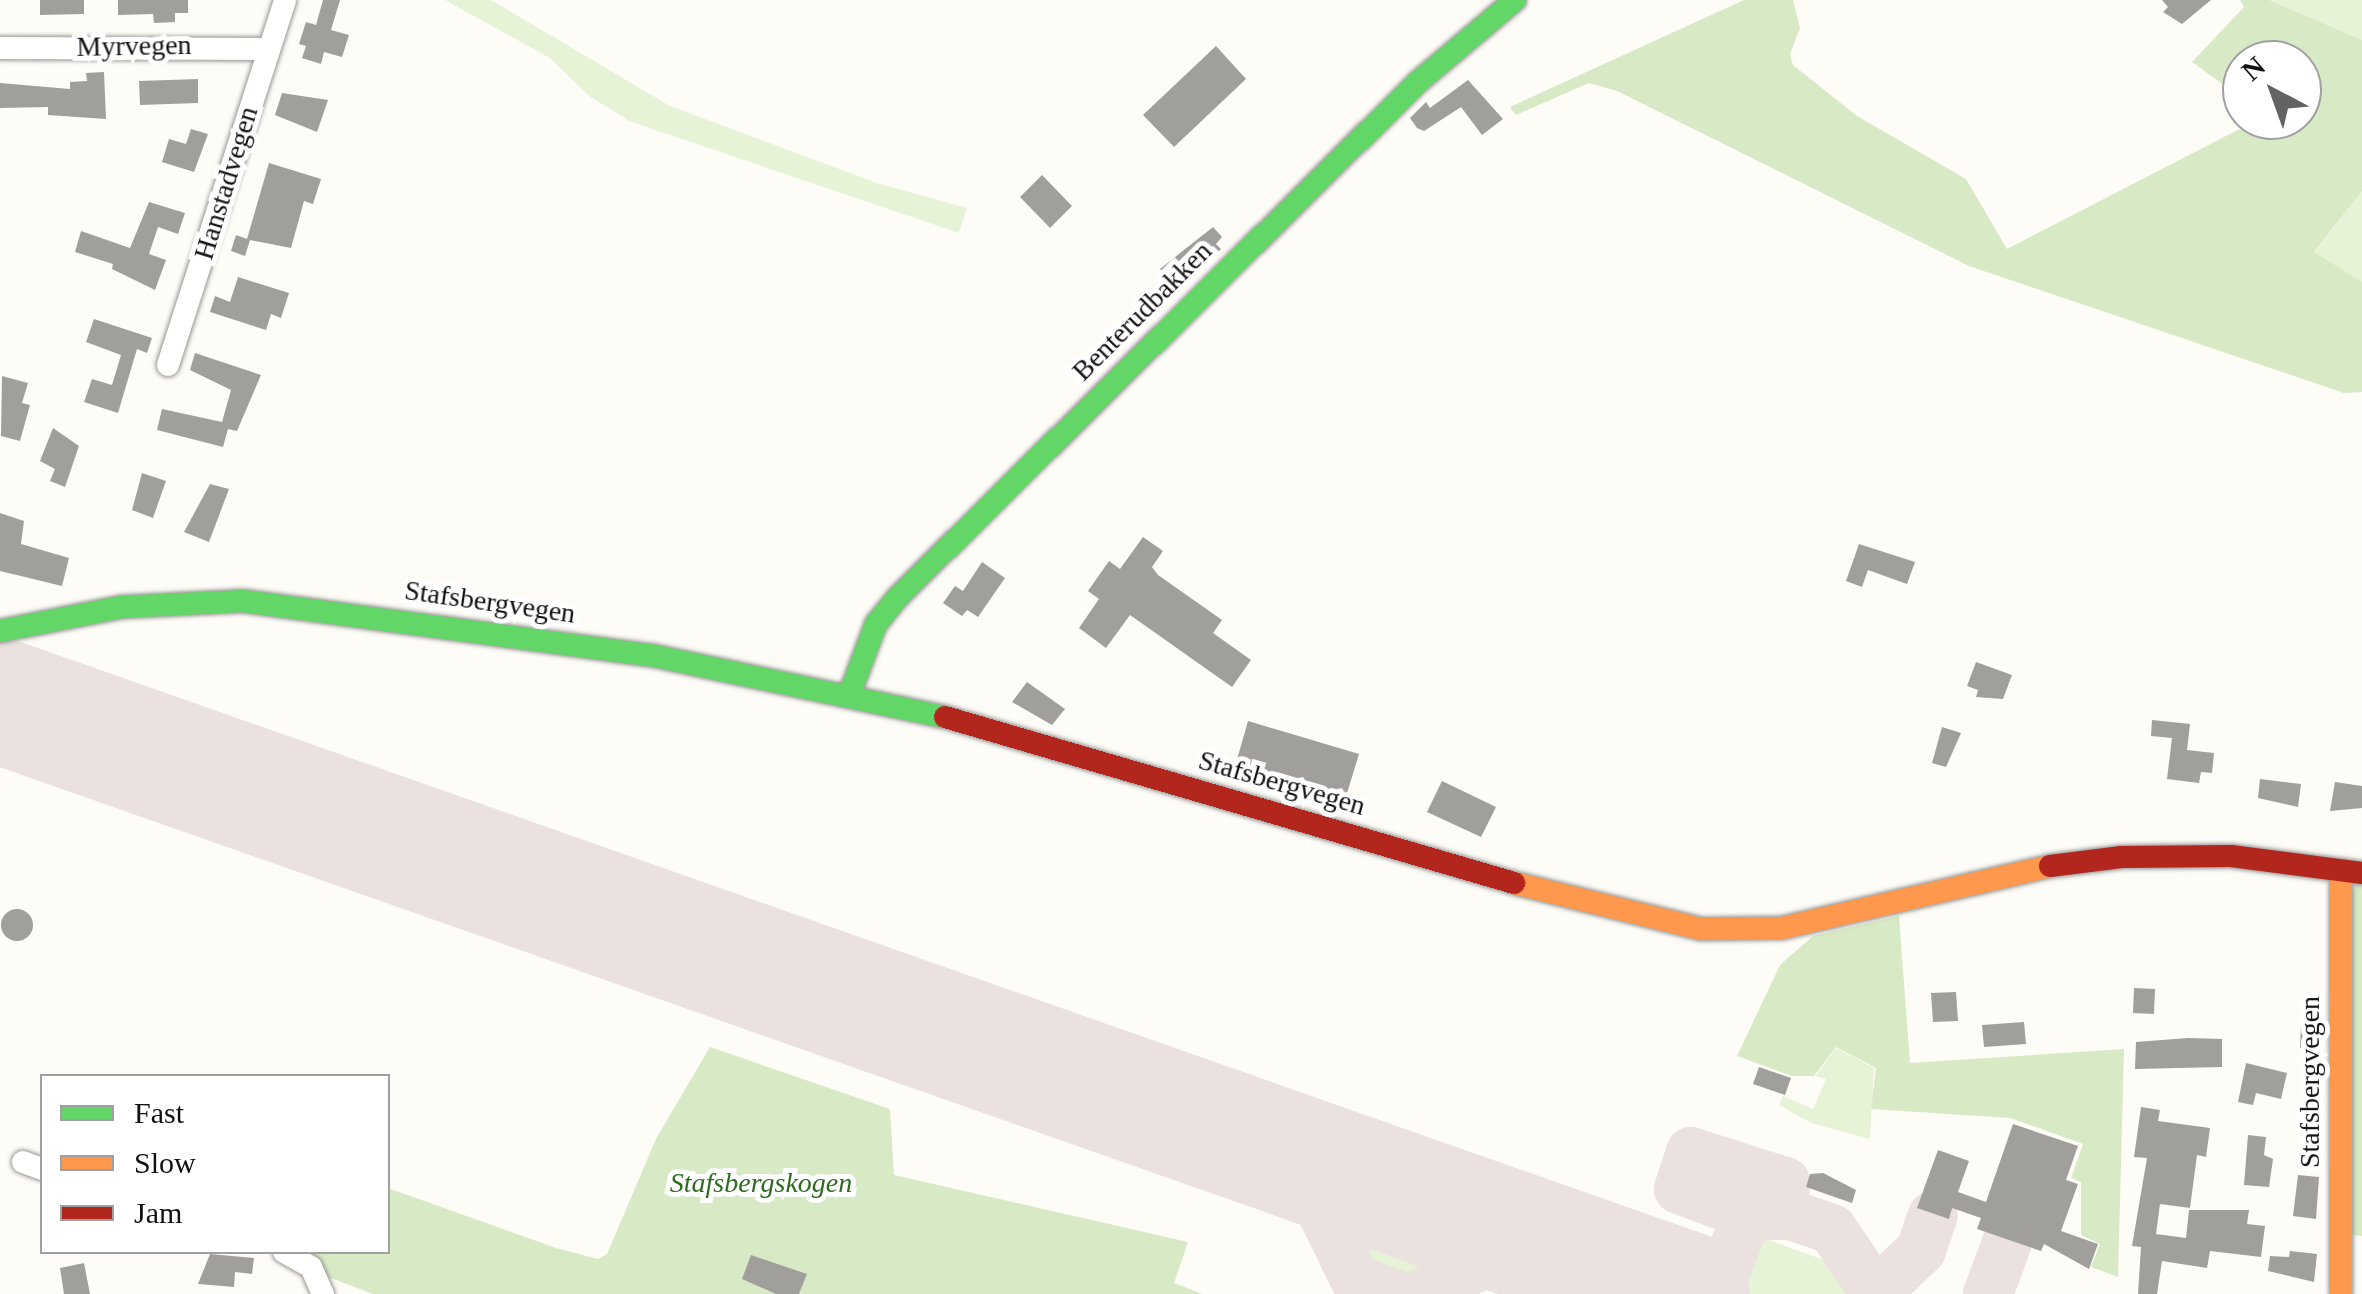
<!DOCTYPE html>
<style>
body{margin:0}
#map{position:relative;width:2362px;height:1294px;overflow:hidden;background:#fdfcf7;font-family:Georgia,serif}
div>[style]{position:absolute}
[style*='--x']{left:calc(var(--x)*1px);top:calc(var(--y)*1px);width:calc(var(--w)*1px);rotate:calc(var(--a)*1deg)}
.green>*{inset:0;background:#e7f3d7}
.forest>*{inset:0;background:#d8eac5}
.taxiway>*{height:50px;margin:-25px;padding:0 25px;transform-origin:25px;border-radius:25px;background:#ebe1df}
.runway>*{height:125px;margin:-62.5px;padding:0 62.5px;transform-origin:62.5px;border-radius:62.5px;background:#ebe1df}
.building>*{inset:0;background:#a19f9c}
.round{border-radius:50%}
.roads{filter:drop-shadow(0 0 2px #979795) drop-shadow(0 0 2px #979795)}
.street>*{height:22px;margin:-11px;padding:0 11px;transform-origin:11px;border-radius:11px;background:#fffffe}
.fast>*{height:22px;margin:-11px;padding:0 11px;transform-origin:11px;border-radius:11px;background:#63d668}
.slow>*{height:22px;margin:-11px;padding:0 11px;transform-origin:11px;border-radius:11px;background:#ff974d}
.jam>*{height:22px;margin:-11px;padding:0 11px;transform-origin:11px;border-radius:11px;background:#b3261e}
span{translate:-50% -50%;white-space:nowrap;text-align:center;line-height:1.15;-webkit-text-stroke:10px #fff;paint-order:stroke}
.street-label{font-size:28px;color:#111}
.park-label{font-size:28px;color:#2f6b1f;font-style:italic}
.legend{position:absolute;left:40px;top:1074px;width:350px;height:180px;box-sizing:border-box;background:#fff;border:2px solid #a0a0a0;margin:0;padding:12px 18px;list-style:none;font-size:30px;color:#111}
.legend li{display:flex;align-items:center;gap:20px;height:50px}
.legend b{width:50px;border:2px solid #a0a0a0}
.north{position:absolute;left:2222px;top:40px;width:100px;height:100px;box-sizing:border-box;background:#fff;border:2px solid #a0a0a0;border-radius:50%;rotate:319deg;font-size:28px;font-weight:700;line-height:40px;text-align:center;color:#111}
.north::after{content:'';display:block;margin:auto;width:35px;height:45px;background:#646362;clip-path:polygon(50% 0,100% 100%,50% 72%,0 100%)}
</style>
<div id="map">
<div class="green">
<div style="clip-path:polygon(445px 0,491px 0,670px 106px,880px 184px,967px 208px,959px 233px,629px 121px,589px 96px,550px 58px)"></div>
<div style="clip-path:polygon(2269px 0,2362px 0,2362px 40px)"></div>
<div style="clip-path:polygon(2362px 191px,2362px 282px,2314px 253px)"></div>
<div style="clip-path:polygon(1836px 1048px,1874px 1068px,1870px 1139px,1811px 1123px,1779px 1105px,1783px 1096px,1813px 1109px,1826px 1079px,1816px 1076px)"></div>
<div style="clip-path:polygon(1312px 1173px,1506px 1244px,1417px 1287px,1357px 1265px)"></div>
<div style="clip-path:polygon(1761px 1237px,1843px 1267px,1866px 1294px,1741px 1294px)"></div>
</div>
<div class="forest">
<div style="clip-path:polygon(1744px 0,1793px 0,1800px 28px,1790px 54px,1793px 65px,1857px 116px,1966px 179px,2007px 249px,2257px 120px,2302px 120px,2302px 60px,2242px 60px,2242px 98px,2192px 62px,2244px 7px,2240px 0,2269px 0,2362px 40px,2362px 191px,2314px 252px,2362px 282px,2362px 392px,2344px 393px,1969px 266px,1617px 91px,1589px 83px,1516px 115px,1510px 107px)"></div>
<div style="clip-path:polygon(2362px 880px,2362px 1236px,2351px 1235px,2344px 897px)"></div>
<div style="clip-path:polygon(1899px 916px,1910px 1063px,2124px 1049px,2118px 1277px,2091px 1267px,2100px 1244px,2081px 1235px,2081px 1182px,2071px 1178px,2083px 1144px,2010px 1118px,1871px 1109px,1876px 1068px,1836px 1047px,1814px 1076px,1792px 1076px,1737px 1056px,1780px 965px,1813px 936px)"></div>
<div style="clip-path:polygon(710px 1047px,890px 1109px,894px 1175px,1188px 1242px,1174px 1283px,1202px 1294px,373px 1294px,323px 1275px,302px 1252px,388px 1252px,388px 1188px,556px 1248px,598px 1259px,607px 1254px,656px 1139px)"></div>
</div>
<div class="taxiway">
<div style="--x:1293;--y:1153;--w:140;--a:63.8"></div>
<div style="--x:1355;--y:1279;--w:42;--a:21"></div>
<div style="--x:1742;--y:1228;--w:18;--a:-106"></div>
<div style="--x:1737;--y:1211;--w:62;--a:-159.2"></div>
<div style="--x:1679;--y:1189;--w:39;--a:-72"></div>
<div style="--x:1691;--y:1152;--w:99;--a:17.7"></div>
<div style="--x:1785;--y:1182;--w:15;--a:94"></div>
<div style="--x:1876;--y:1293;--w:62;--a:-43.7"></div>
<div style="--x:1921;--y:1250;--w:36;--a:-71"></div>
<div style="--x:1420;--y:1294;--w:127;--a:-25.2"></div>
<div style="--x:1717;--y:1294;--w:71;--a:-69.3"></div>
<div style="--x:1742;--y:1228;--w:21;--a:-39"></div>
<div style="--x:1758;--y:1215;--w:33;--a:0"></div>
<div style="--x:1791;--y:1215;--w:43;--a:18.9"></div>
<div style="--x:1832;--y:1229;--w:78;--a:55.9"></div>
<div style="--x:1988;--y:1294;--w:58;--a:-69.7"></div>
</div>
<div class="runway">
<div style="--x:4;--y:702;--w:1784;--a:19.38"></div>
</div>
<div class="building">
<div style="clip-path:polygon(40px 0,84px 0,84px 14px,40px 15px)"></div>
<div style="clip-path:polygon(118px 0,188px 0,188px 13px,175px 13px,175px 22px,154px 23px,153px 14px,118px 15px)"></div>
<div style="clip-path:polygon(323px 0,340px 0,331px 30px,349px 35px,342px 57px,324px 52px,321px 64px,302px 58px,306px 46px,299px 44px,306px 22px,316px 25px)"></div>
<div style="clip-path:polygon(2162px 0,2211px 0,2182px 24px,2163px 12px,2168px 7px)"></div>
<div style="clip-path:polygon(1216px 46px,1246px 79px,1174px 147px,1143px 115px)"></div>
<div style="clip-path:polygon(104px 72px,106px 119px,48px 115px,48px 107px,0 108px,0 83px,70px 89px,70px 82px,87px 81px,86px 73px)"></div>
<div style="clip-path:polygon(198px 79px,198px 103px,140px 105px,139px 81px)"></div>
<div style="clip-path:polygon(1468px 80px,1503px 119px,1482px 135px,1461px 107px,1424px 131px,1417px 128px,1410px 118px,1426px 102px,1430px 108px)"></div>
<div style="clip-path:polygon(282px 93px,328px 100px,317px 132px,275px 115px)"></div>
<div style="clip-path:polygon(191px 129px,208px 134px,194px 172px,162px 162px,169px 139px,186px 144px)"></div>
<div style="clip-path:polygon(269px 163px,321px 179px,313px 204px,304px 201px,291px 248px,250px 240px,245px 256px,231px 251px,236px 235px,247px 239px)"></div>
<div style="clip-path:polygon(1042px 175px,1072px 206px,1050px 228px,1020px 197px)"></div>
<div style="clip-path:polygon(149px 202px,185px 213px,178px 234px,158px 227px,149px 254px,166px 260px,155px 290px,112px 269px,113px 264px,75px 252px,81px 231px,130px 248px)"></div>
<div style="clip-path:polygon(1213px 227px,1222px 237px,1216px 244px,1221px 249px,1186px 283px,1179px 275px,1172px 282px,1160px 269px)"></div>
<div style="clip-path:polygon(238px 277px,289px 293px,281px 318px,271px 314px,266px 330px,210px 312px,215px 296px,230px 302px)"></div>
<div style="clip-path:polygon(94px 319px,152px 338px,147px 353px,137px 349px,118px 413px,84px 402px,92px 379px,112px 385px,121px 355px,86px 342px)"></div>
<div style="clip-path:polygon(195px 353px,261px 375px,237px 431px,228px 429px,223px 447px,157px 430px,162px 409px,222px 422px,231px 390px,190px 370px)"></div>
<div style="clip-path:polygon(2px 376px,28px 383px,22px 403px,30px 405px,20px 441px,1px 436px)"></div>
<div style="clip-path:polygon(53px 428px,79px 446px,65px 487px,50px 481px,55px 469px,40px 461px)"></div>
<div style="clip-path:polygon(142px 473px,166px 481px,153px 518px,132px 510px)"></div>
<div style="clip-path:polygon(210px 484px,229px 489px,209px 542px,184px 532px)"></div>
<div style="clip-path:polygon(0 513px,24px 521px,21px 544px,69px 558px,62px 586px,0 571px)"></div>
<div style="clip-path:polygon(1143px 537px,1163px 551px,1152px 567px,1158px 575px,1222px 620px,1213px 633px,1251px 660px,1232px 687px,1130px 615px,1106px 648px,1079px 628px,1099px 599px,1088px 591px,1109px 561px,1120px 569px)"></div>
<div style="clip-path:polygon(1859px 544px,1915px 562px,1907px 584px,1868px 570px,1862px 587px,1846px 581px)"></div>
<div style="clip-path:polygon(982px 562px,1005px 578px,978px 617px,967px 610px,962px 616px,943px 603px,955px 586px,963px 591px)"></div>
<div style="clip-path:polygon(1976px 662px,2012px 675px,2003px 699px,1976px 697px,1978px 690px,1967px 686px)"></div>
<div style="clip-path:polygon(1027px 682px,1065px 709px,1052px 725px,1012px 702px)"></div>
<div style="clip-path:polygon(2152px 720px,2190px 724px,2187px 750px,2214px 753px,2212px 773px,2201px 772px,2199px 783px,2167px 779px,2172px 738px,2151px 736px)"></div>
<div style="clip-path:polygon(1248px 721px,1359px 754px,1344px 803px,1234px 770px)"></div>
<div style="clip-path:polygon(1942px 727px,1961px 733px,1946px 767px,1932px 763px)"></div>
<div style="clip-path:polygon(2260px 779px,2301px 784px,2298px 807px,2258px 798px)"></div>
<div style="clip-path:polygon(1442px 781px,1496px 807px,1481px 837px,1427px 812px)"></div>
<div style="clip-path:polygon(2335px 782px,2362px 786px,2362px 808px,2330px 811px)"></div>
<div class="round" style="left:1px;top:909px;width:32px;height:32px"></div>
<div style="clip-path:polygon(2134px 988px,2155px 989px,2154px 1014px,2133px 1013px)"></div>
<div style="clip-path:polygon(1956px 992px,1958px 1021px,1933px 1022px,1931px 993px)"></div>
<div style="clip-path:polygon(2024px 1022px,2026px 1044px,1984px 1047px,1982px 1025px)"></div>
<div style="clip-path:polygon(2301px 1023px,2321px 1024px,2321px 1049px,2300px 1048px)"></div>
<div style="clip-path:polygon(2188px 1038px,2222px 1039px,2222px 1067px,2135px 1069px,2136px 1042px)"></div>
<div style="clip-path:polygon(2246px 1063px,2287px 1073px,2281px 1099px,2256px 1093px,2253px 1105px,2238px 1102px)"></div>
<div style="clip-path:polygon(1759px 1067px,1791px 1078px,1785px 1095px,1753px 1084px)"></div>
<div style="clip-path:polygon(2141px 1107px,2160px 1110px,2158px 1121px,2210px 1128px,2206px 1157px,2197px 1155px,2190px 1208px,2160px 1204px,2156px 1234px,2186px 1238px,2189px 1210px,2249px 1210px,2247px 1224px,2265px 1226px,2261px 1257px,2210px 1251px,2207px 1268px,2162px 1261px,2157px 1294px,2138px 1294px,2141px 1247px,2132px 1246px,2147px 1158px,2134px 1157px)"></div>
<div style="clip-path:polygon(2013px 1124px,2078px 1146px,2066px 1180px,2078px 1184px,2061px 1231px,2098px 1244px,2089px 1269px,2044px 1244px,2041px 1251px,1977px 1229px,1981px 1218px,1952px 1208px,1949px 1219px,1917px 1208px,1938px 1150px,1969px 1161px,1958px 1192px,1986px 1202px)"></div>
<div style="clip-path:polygon(2248px 1135px,2266px 1137px,2264px 1155px,2273px 1159px,2269px 1187px,2244px 1185px)"></div>
<div style="clip-path:polygon(1823px 1173px,1856px 1190px,1852px 1203px,1806px 1187px,1810px 1174px)"></div>
<div style="clip-path:polygon(2298px 1175px,2319px 1177px,2316px 1219px,2293px 1216px)"></div>
<div style="clip-path:polygon(2290px 1251px,2317px 1254px,2314px 1282px,2268px 1271px,2270px 1256px,2289px 1257px)"></div>
<div style="clip-path:polygon(210px 1254px,254px 1258px,252px 1274px,235px 1272px,234px 1287px,198px 1284px)"></div>
<div style="clip-path:polygon(751px 1255px,807px 1274px,799px 1294px,776px 1294px,742px 1279px)"></div>
<div style="clip-path:polygon(84px 1263px,90px 1294px,64px 1294px,60px 1268px)"></div>
</div>
<div class="roads">
<div class="street">
<div style="--x:0;--y:48;--w:269;--a:0.2"></div>
<div style="--x:168;--y:365;--w:383;--a:-72.2"></div>
<div style="--x:23;--y:1162;--w:20;--a:20"></div>
<div style="--x:284;--y:1252;--w:31;--a:29"></div>
<div style="--x:311;--y:1267;--w:30;--a:66"></div>
</div>
<div class="fast">
<div style="--x:0;--y:631;--w:123;--a:-11.2"></div>
<div style="--x:121;--y:607;--w:122;--a:-2.8"></div>
<div style="--x:243;--y:601;--w:411;--a:7.6"></div>
<div style="--x:650;--y:655;--w:301;--a:11.9"></div>
<div style="--x:850;--y:693;--w:74;--a:-69.4"></div>
<div style="--x:876;--y:624;--w:35;--a:-51"></div>
<div style="--x:898;--y:597;--w:732;--a:-44.72"></div>
<div style="--x:1418;--y:82;--w:127;--a:-40.2"></div>
</div>
<div class="slow">
<div style="--x:2341;--y:870;--w:424;--a:90"></div>
<div style="--x:1514;--y:883;--w:193;--a:13.8"></div>
<div style="--x:1701;--y:929;--w:81;--a:-0.7"></div>
<div style="--x:1782;--y:928;--w:275;--a:-13"></div>
</div>
<div class="jam">
<div style="--x:945;--y:717;--w:593;--a:16.26"></div>
<div style="--x:2050;--y:866;--w:72;--a:-7.2"></div>
<div style="--x:2121;--y:857;--w:110;--a:-0.5"></div>
<div style="--x:2231;--y:856;--w:132;--a:7.4"></div>
</div>
</div>
<div class="street-label">
<span style="left:134px;top:46px;rotate:-1deg">Myrvegen</span>
<span style="left:226px;top:183px;rotate:-73deg">Hanstadvegen</span>
<span style="left:1142px;top:311px;rotate:-45deg">Benterudbakken</span>
<span style="left:490px;top:602px;rotate:8deg">Stafsbergvegen</span>
<span style="left:1282px;top:783px;rotate:16deg">Stafsbergvegen</span>
<span style="left:2310px;top:1082px;rotate:-90deg">Stafsbergvegen</span>
</div>
<div class="park-label">
<span style="left:761px;top:1183px">Stafsbergskogen</span>
</div>
<ul class="legend">
<li><b style="height:12px;background:#63d668"></b>Fast</li>
<li><b style="height:12px;background:#ff974d"></b>Slow</li>
<li><b style="height:12px;background:#b3261e"></b>Jam</li>
</ul>
<div class="north">N</div>
</div>
